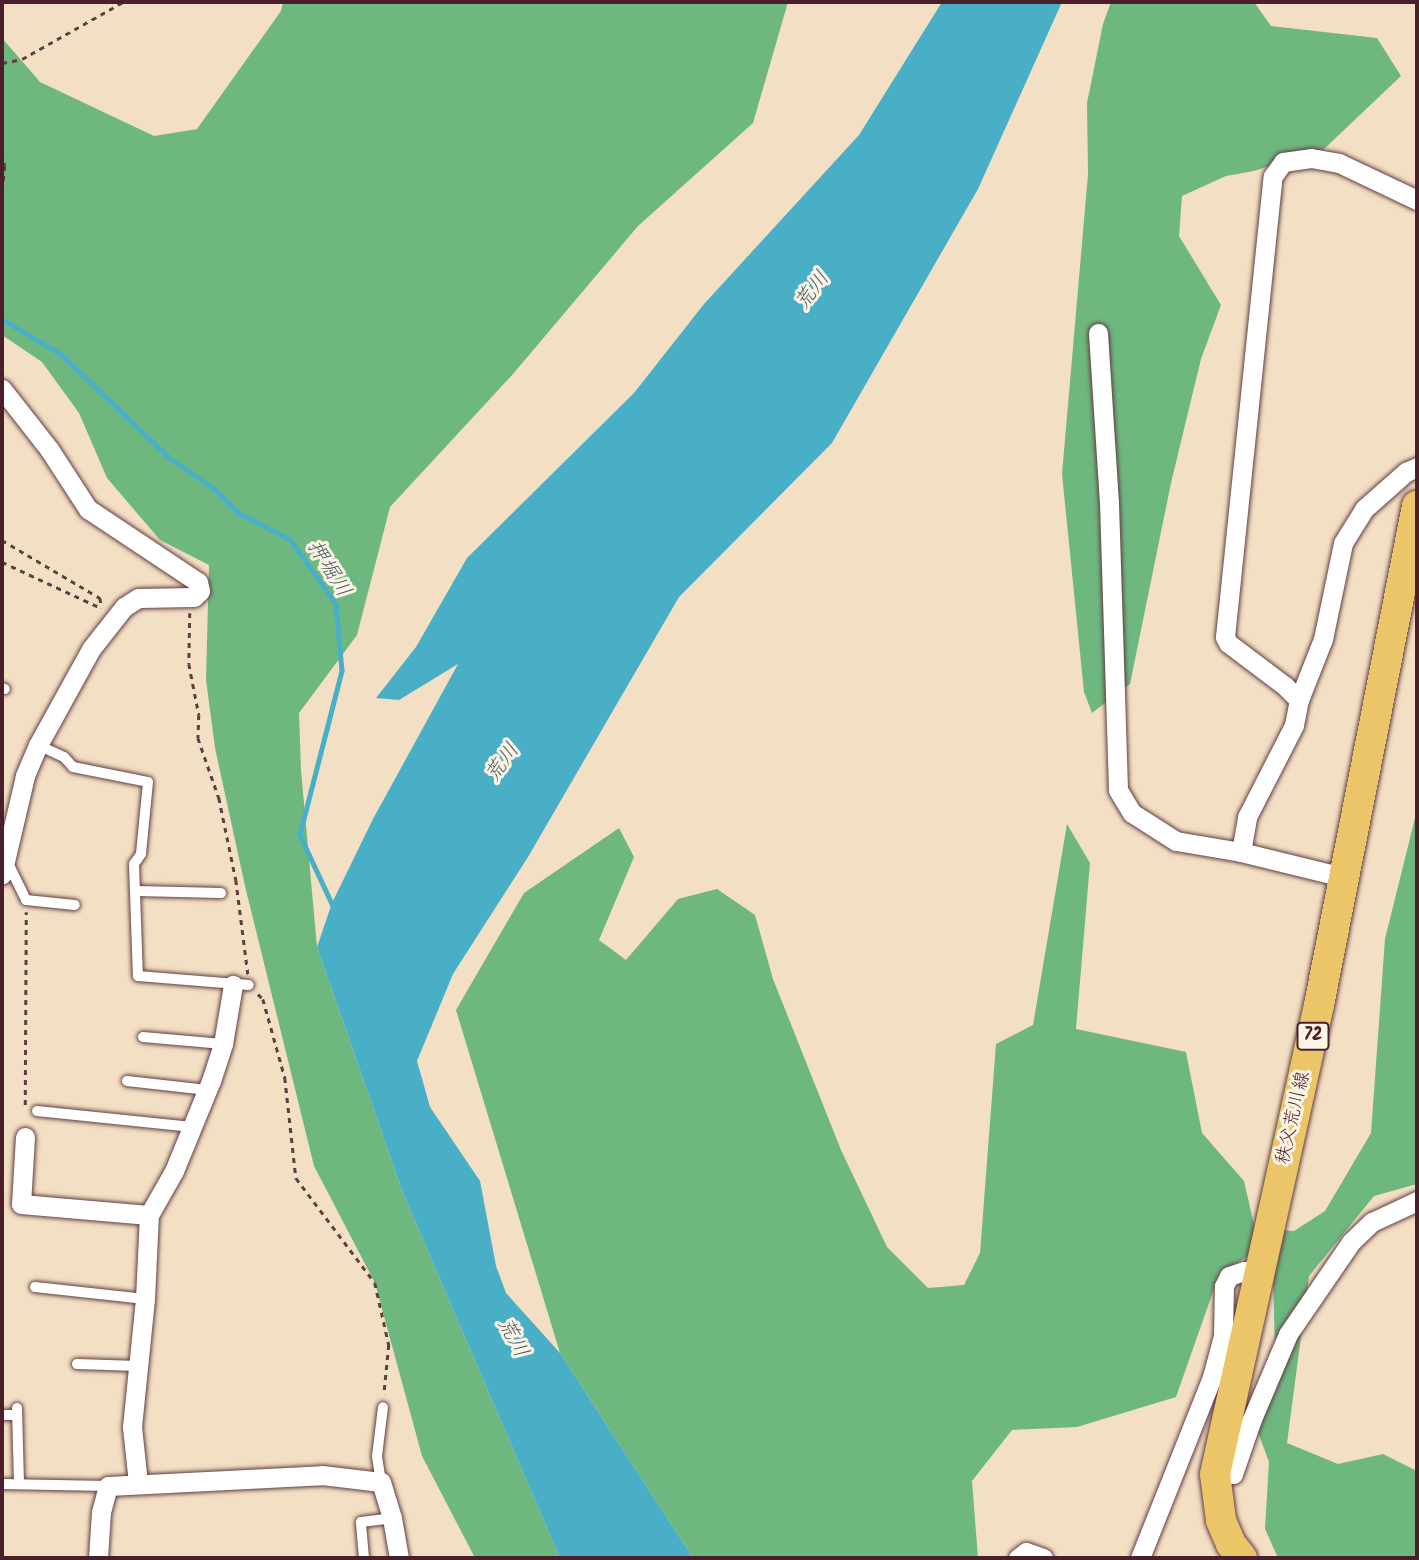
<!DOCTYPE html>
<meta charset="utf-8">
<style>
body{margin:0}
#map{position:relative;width:1419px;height:1560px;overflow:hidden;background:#f3dfc3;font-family:Kalam,"Klee One",sans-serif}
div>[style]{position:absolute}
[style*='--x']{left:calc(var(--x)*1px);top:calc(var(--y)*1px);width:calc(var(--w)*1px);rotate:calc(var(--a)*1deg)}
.forest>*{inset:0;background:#6eb880}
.water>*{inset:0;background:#48afc7}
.stream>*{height:4.5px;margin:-2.25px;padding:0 2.25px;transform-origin:2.25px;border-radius:2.25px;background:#48afc7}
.path>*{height:2.5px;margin-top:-1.25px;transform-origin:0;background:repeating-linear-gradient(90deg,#633c42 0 5px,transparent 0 10px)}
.roads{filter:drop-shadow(0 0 2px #633c42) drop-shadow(0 0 2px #633c42)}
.lane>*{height:10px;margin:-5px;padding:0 5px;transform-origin:5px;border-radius:5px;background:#fff}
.street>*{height:19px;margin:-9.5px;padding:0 9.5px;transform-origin:9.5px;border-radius:9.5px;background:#fff}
.primary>*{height:30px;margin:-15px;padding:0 15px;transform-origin:15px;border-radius:15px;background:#ecc569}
span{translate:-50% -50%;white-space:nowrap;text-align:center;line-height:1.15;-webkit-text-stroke:6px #fcf5e5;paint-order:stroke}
.shield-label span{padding:2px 5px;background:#fcf5e5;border:2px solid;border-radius:5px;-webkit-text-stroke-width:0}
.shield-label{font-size:18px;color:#4a1f2b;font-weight:700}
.street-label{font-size:19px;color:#4a1f2b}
.water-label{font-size:21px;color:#495969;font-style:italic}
.frame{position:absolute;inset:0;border:4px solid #4a1f2b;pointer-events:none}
</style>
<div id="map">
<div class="forest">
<div style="clip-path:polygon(283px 2px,788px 2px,753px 123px,638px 226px,513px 374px,390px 507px,357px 635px,299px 713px,301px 770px,317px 947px,403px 1193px,560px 1558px,475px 1558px,422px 1456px,375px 1283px,314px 1166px,245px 886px,215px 748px,206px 680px,209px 565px,160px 540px,107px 478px,79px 413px,42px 362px,2px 335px,2px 38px,40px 82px,154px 136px,197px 129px,281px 11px)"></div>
<div style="clip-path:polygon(1111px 2px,1254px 2px,1271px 26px,1377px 38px,1401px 76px,1324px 149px,1254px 171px,1226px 176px,1182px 196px,1179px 236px,1221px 305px,1201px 359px,1171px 483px,1130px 684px,1092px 713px,1084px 692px,1062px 474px,1088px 174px,1087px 103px,1103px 24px)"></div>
<div style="clip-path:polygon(1417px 810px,1417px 1184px,1374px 1196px,1309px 1276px,1287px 1443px,1338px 1464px,1383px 1454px,1417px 1471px,1417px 1558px,1278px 1558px,1265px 1529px,1269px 1462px,1256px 1427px,1276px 1390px,1273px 1275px,1252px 1254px,1220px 1272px,1176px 1397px,1077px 1427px,1012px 1430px,972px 1481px,978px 1558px,693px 1558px,560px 1353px,456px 1010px,524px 893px,619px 828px,634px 857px,599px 940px,626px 960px,678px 899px,717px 889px,755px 915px,773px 979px,841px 1150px,887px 1247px,928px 1288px,964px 1285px,980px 1253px,996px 1044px,1033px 1025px,1067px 824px,1090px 863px,1076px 1029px,1186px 1052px,1202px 1133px,1244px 1181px,1255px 1229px,1294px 1231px,1325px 1211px,1371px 1133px,1385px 939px)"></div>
</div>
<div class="water">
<div style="clip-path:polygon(942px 2px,1062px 2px,978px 189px,832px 443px,679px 597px,528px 857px,453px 974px,417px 1061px,430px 1107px,480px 1181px,496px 1266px,506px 1293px,560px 1353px,693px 1558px,560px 1558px,403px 1193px,317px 947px,332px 903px,373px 819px,458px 664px,399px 700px,376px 698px,416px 647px,467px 558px,634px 393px,704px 304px,859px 135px)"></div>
</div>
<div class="stream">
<div style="--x:2;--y:319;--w:69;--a:30.7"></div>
<div style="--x:61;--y:354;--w:151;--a:43.7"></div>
<div style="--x:170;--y:458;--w:56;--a:34.8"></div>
<div style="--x:216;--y:490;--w:30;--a:46"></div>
<div style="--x:237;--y:512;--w:59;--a:27"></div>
<div style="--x:290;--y:539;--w:80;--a:54.7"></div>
<div style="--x:336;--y:604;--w:67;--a:84.9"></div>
<div style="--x:342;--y:671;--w:169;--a:104.4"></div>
<div style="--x:300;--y:835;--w:81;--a:65"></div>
</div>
<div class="path">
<div style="--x:2;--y:63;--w:20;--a:-11"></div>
<div style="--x:22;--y:59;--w:116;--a:-29.4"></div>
<div style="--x:2;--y:153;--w:13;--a:77"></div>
<div style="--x:5;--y:166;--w:27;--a:96"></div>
<div style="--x:2;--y:540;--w:114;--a:30.6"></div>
<div style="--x:100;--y:598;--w:10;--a:79"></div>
<div style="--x:2;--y:562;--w:109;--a:24.9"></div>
<div style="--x:190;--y:613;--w:51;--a:91.1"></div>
<div style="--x:189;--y:664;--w:52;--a:78.9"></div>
<div style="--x:199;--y:715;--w:23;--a:92"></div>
<div style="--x:198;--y:738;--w:64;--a:70.7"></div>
<div style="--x:219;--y:798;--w:84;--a:78.3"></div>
<div style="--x:236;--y:880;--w:95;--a:82.7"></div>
<div style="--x:258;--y:994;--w:7;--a:45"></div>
<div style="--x:263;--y:999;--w:82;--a:74.4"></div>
<div style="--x:285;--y:1078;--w:101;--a:83.7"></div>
<div style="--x:296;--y:1178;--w:131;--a:53"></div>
<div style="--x:375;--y:1283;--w:64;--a:77.3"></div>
<div style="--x:389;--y:1345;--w:50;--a:95.7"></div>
<div style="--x:25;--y:1105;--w:193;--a:-89.7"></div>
</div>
<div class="roads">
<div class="lane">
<div style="--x:2;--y:688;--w:3;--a:18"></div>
<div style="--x:38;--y:745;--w:29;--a:25"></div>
<div style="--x:64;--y:757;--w:13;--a:48"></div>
<div style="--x:73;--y:767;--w:76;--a:11.3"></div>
<div style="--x:148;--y:782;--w:72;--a:95.6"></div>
<div style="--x:141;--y:854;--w:12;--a:125"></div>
<div style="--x:134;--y:864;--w:112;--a:88"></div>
<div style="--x:138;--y:976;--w:111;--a:4.6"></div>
<div style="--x:7;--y:861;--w:43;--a:64"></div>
<div style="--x:26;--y:900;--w:49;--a:5.8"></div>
<div style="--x:137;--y:891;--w:84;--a:1.4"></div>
<div style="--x:143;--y:1037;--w:80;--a:5"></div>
<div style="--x:127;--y:1081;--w:81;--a:6.4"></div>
<div style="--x:37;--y:1111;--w:156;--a:5.9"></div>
<div style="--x:35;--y:1287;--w:111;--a:6.2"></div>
<div style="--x:77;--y:1364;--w:61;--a:1.9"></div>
<div style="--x:17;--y:1408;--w:76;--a:88.5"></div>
<div style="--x:2;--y:1415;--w:15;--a:0"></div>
<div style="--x:381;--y:1482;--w:26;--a:-99"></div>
<div style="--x:377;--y:1456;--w:49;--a:-83"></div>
<div style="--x:2;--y:1484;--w:106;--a:1.1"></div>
<div style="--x:364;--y:1558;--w:36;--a:-95"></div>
<div style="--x:361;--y:1522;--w:31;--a:-7"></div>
</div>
<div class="street">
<div style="--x:1098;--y:333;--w:170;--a:86.3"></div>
<div style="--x:1109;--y:503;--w:287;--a:88.2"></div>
<div style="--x:1118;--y:790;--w:27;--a:59"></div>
<div style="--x:1132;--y:813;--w:52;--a:32.5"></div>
<div style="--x:1176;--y:841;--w:66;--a:9.6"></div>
<div style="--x:1241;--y:852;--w:105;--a:13.8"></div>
<div style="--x:2;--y:389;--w:76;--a:51.9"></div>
<div style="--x:49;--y:449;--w:72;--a:57"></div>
<div style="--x:88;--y:509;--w:132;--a:33.6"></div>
<div style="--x:198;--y:582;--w:9;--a:77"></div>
<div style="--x:200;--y:591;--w:8;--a:135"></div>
<div style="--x:194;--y:597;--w:56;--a:179"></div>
<div style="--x:138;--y:598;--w:17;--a:147"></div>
<div style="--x:124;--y:607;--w:53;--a:128.2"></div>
<div style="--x:91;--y:649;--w:110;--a:118.9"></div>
<div style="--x:38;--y:745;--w:34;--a:113"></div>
<div style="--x:25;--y:776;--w:101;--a:103.2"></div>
<div style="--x:1299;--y:700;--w:20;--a:-135"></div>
<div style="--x:1285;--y:686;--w:71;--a:-143"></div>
<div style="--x:1228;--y:643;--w:7;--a:-117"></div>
<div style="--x:1225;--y:637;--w:463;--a:-84.1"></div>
<div style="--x:1273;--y:176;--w:17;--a:-54"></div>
<div style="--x:1283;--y:162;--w:28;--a:-8"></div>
<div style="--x:1311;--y:158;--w:28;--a:10"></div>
<div style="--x:1339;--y:163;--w:86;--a:25.4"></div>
<div style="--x:1241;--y:852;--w:36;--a:-80"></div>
<div style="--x:1247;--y:817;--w:103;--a:-62.9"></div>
<div style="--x:1294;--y:725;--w:25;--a:-79"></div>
<div style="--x:1299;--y:700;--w:66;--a:-68.5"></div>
<div style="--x:1323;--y:639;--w:98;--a:-78.2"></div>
<div style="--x:1343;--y:543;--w:40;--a:-58"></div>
<div style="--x:1364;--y:509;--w:56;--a:-41.4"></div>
<div style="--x:1406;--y:472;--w:12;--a:-24"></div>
<div style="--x:25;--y:1137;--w:67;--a:93.4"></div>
<div style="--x:21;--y:1204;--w:128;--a:4.9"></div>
<div style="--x:1215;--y:1474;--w:18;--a:0"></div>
<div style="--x:1233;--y:1474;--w:58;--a:-70.9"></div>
<div style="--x:1252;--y:1419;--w:92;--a:-67"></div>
<div style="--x:1288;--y:1334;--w:112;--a:-55.6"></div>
<div style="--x:1351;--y:1242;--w:29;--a:-44"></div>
<div style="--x:1372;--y:1222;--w:50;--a:-25"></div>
<div style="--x:138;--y:1483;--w:56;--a:-96.1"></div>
<div style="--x:132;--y:1427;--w:129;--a:-84.2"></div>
<div style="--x:145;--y:1299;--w:84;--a:-87.3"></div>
<div style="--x:149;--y:1215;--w:51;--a:-60.4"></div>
<div style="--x:174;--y:1171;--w:97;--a:-67.7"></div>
<div style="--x:211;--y:1081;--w:39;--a:-72"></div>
<div style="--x:223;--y:1044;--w:60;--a:-80.4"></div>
<div style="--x:98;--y:1558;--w:46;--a:-86.3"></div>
<div style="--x:101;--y:1512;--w:27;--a:-75"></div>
<div style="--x:108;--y:1486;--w:214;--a:-2.9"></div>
<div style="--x:322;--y:1475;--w:59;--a:6.8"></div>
<div style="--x:381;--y:1482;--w:38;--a:73"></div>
<div style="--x:392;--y:1518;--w:41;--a:80.1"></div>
<div style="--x:1018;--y:1558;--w:10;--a:-37"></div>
<div style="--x:1026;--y:1552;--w:18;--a:19"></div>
<div style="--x:1140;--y:1558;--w:195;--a:-68.3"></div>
<div style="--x:1212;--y:1377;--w:42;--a:-75"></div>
<div style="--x:1223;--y:1336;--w:50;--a:-88.9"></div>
<div style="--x:1224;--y:1286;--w:11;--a:-63"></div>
<div style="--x:1229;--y:1276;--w:16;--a:-18"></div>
<div style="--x:1244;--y:1271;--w:15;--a:8"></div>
</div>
<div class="primary">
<div style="--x:1242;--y:1558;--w:18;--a:-128"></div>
<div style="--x:1231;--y:1544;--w:26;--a:-113"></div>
<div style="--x:1221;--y:1520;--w:46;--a:-97.4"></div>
<div style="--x:1215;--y:1474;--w:480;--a:-77.5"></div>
<div style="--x:1319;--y:1005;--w:509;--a:-78.89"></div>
</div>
</div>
<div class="shield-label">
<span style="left:1313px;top:1036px">72</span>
</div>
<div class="street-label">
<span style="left:1294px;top:1118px;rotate:-77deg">秩父荒川線</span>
</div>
<div class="water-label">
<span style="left:813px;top:291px;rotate:-53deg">荒川</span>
<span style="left:328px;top:569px;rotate:58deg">押堀川</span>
<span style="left:503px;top:763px;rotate:-54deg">荒川</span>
<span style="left:512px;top:1338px;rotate:62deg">荒川</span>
</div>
<div class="frame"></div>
</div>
